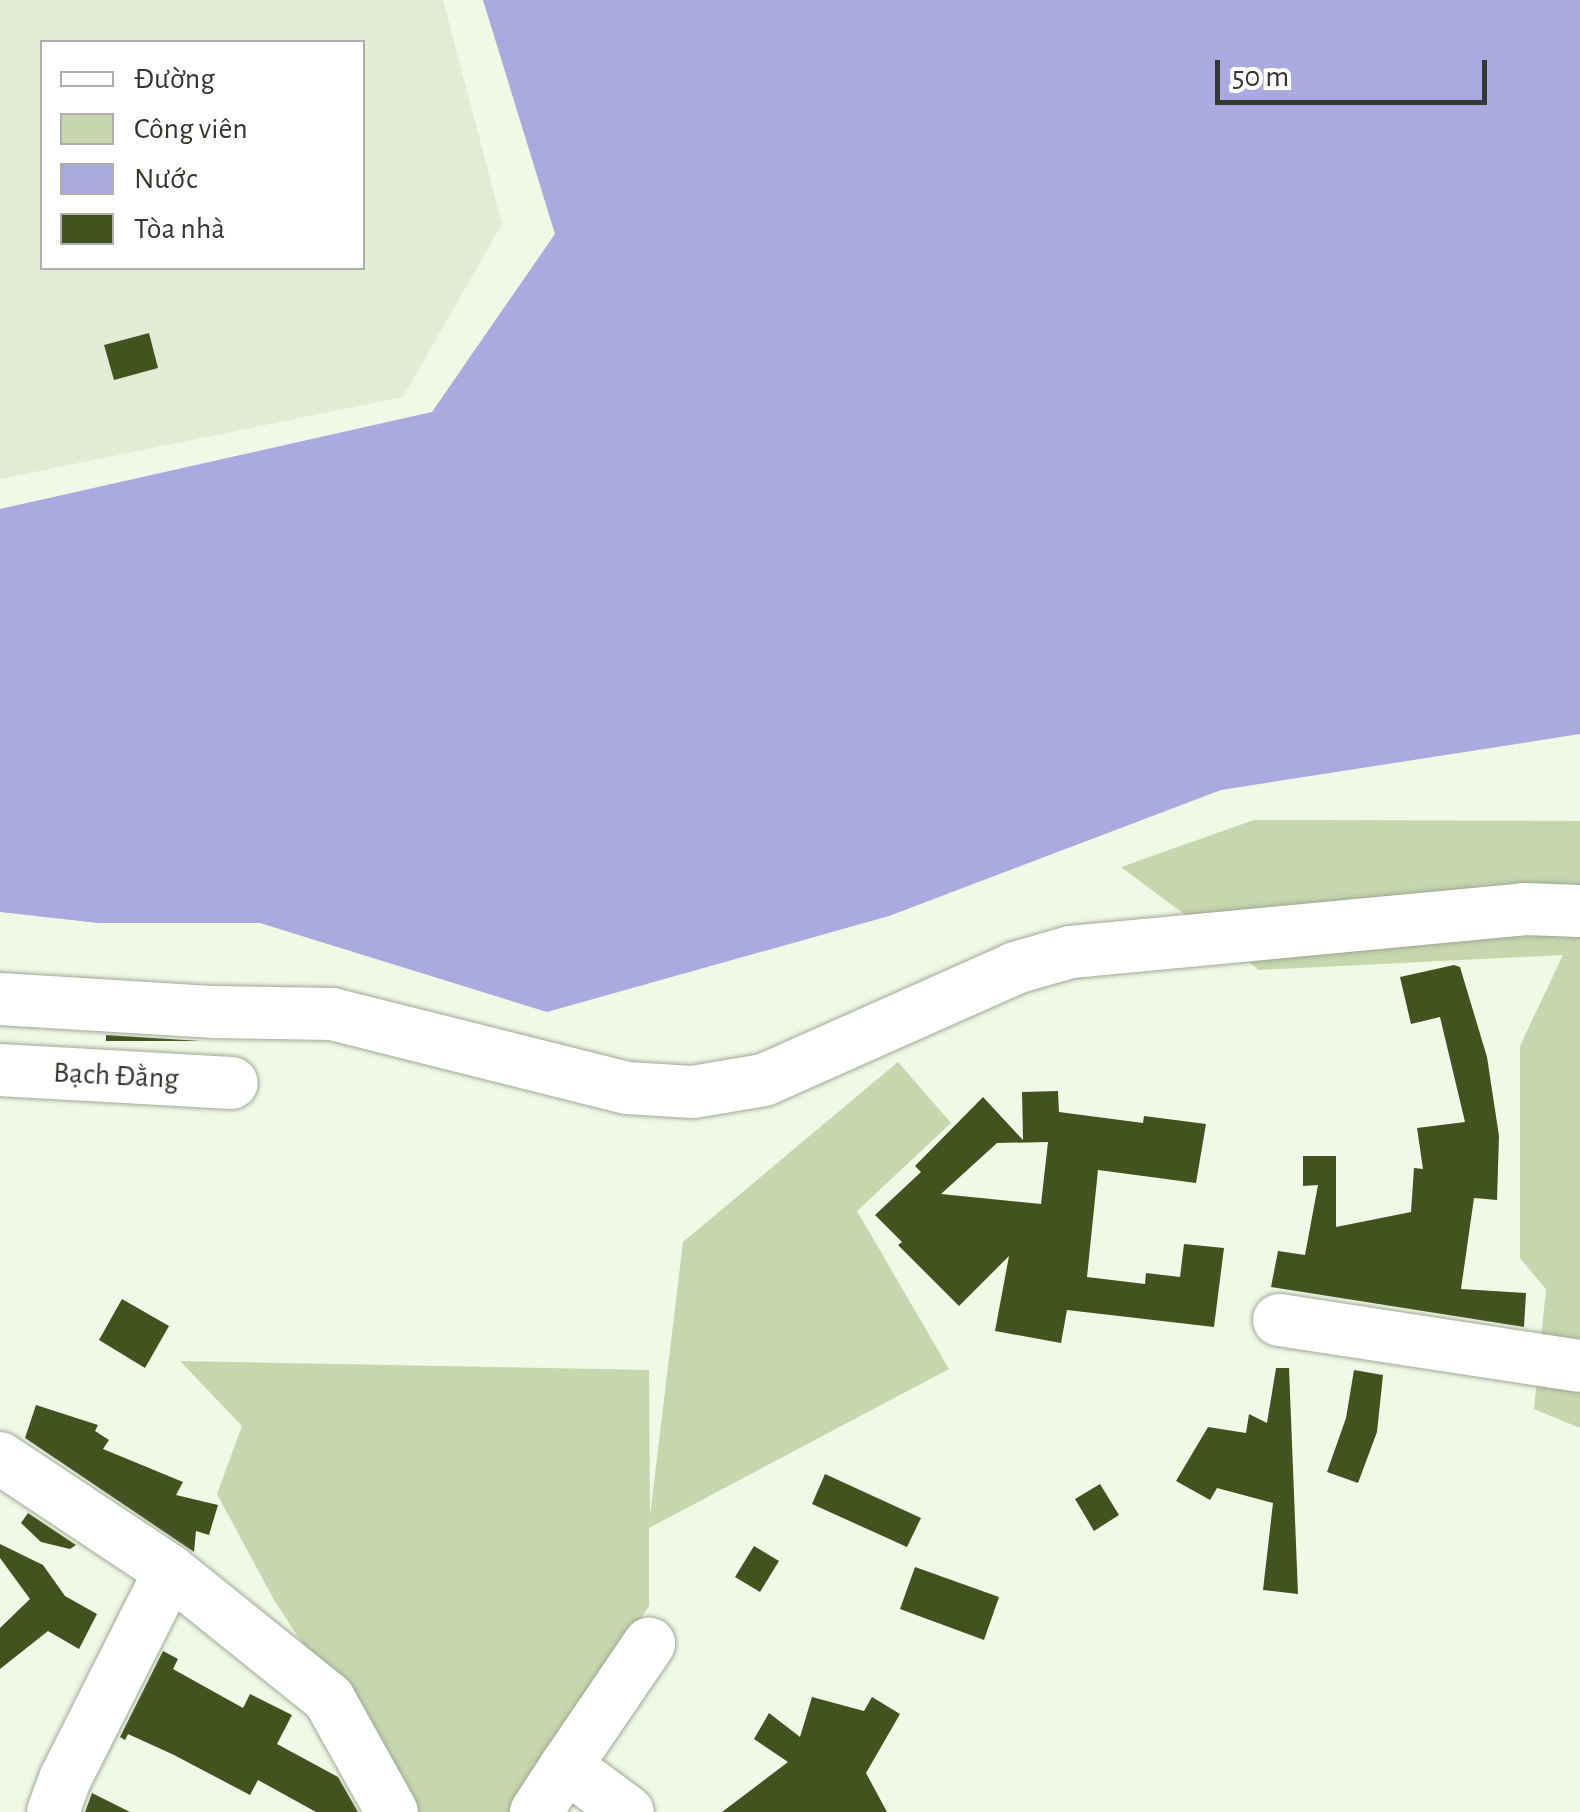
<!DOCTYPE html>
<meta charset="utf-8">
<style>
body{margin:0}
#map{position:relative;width:1580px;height:1812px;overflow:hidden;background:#f0f8e6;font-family:"Alegreya Sans",sans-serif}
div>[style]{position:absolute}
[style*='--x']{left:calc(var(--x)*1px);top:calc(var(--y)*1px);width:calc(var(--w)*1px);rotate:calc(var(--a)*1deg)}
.built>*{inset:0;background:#e2ecd4}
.green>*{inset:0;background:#c6d6ad}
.water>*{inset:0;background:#aaa9e0}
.building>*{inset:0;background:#425320}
.roads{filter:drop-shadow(0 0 2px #a0a796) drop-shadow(0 0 2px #a0a796)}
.minor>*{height:52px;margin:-26px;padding:0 26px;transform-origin:26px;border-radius:26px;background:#fff}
span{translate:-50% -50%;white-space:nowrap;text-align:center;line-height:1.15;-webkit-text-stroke:10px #fff;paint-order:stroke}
.street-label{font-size:30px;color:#353831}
.legend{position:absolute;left:40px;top:40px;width:325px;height:230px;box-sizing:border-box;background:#fff;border:2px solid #aeafad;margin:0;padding:12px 18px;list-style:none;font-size:30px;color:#353831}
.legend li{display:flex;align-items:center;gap:20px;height:50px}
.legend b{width:50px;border:2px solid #aeafad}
.scale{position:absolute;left:1215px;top:60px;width:272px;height:45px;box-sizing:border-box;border:5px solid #353831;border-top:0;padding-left:12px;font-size:30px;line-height:35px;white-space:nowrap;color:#353831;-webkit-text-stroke:8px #fff;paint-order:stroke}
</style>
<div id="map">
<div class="built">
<div style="clip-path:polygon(evenodd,0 0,443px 0,502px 224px,403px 397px,0 479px,0 0,42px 42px,362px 42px,362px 268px,42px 268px,42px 42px)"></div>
</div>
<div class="green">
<div style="clip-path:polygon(1254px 820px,1580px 821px,1580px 1428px,1534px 1409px,1546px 1289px,1520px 1258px,1520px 1046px,1563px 955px,1259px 970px,1121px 867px)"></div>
<div style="clip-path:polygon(898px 1062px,951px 1123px,857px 1211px,949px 1369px,649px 1528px,649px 1606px,511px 1812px,413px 1812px,274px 1600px,217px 1494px,242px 1426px,180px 1361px,649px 1370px,650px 1516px,683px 1242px)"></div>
</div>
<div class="water">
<div style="clip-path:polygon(483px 0,1580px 0,1580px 734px,1221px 790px,889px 916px,547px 1012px,260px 923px,98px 923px,0 912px,0 509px,432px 412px,555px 234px)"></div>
</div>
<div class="building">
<div style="clip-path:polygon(149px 333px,158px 368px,114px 380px,104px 345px)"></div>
<div style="clip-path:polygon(1454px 965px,1460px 967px,1487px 1057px,1499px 1136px,1497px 1200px,1474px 1198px,1461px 1289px,1526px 1293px,1524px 1327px,1271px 1287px,1278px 1251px,1305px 1255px,1318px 1185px,1303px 1186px,1303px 1156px,1336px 1156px,1336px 1227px,1411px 1212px,1414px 1168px,1423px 1169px,1417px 1128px,1465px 1122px,1440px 1017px,1411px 1024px,1400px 977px)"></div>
<div style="clip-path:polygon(106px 1035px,201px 1041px,106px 1041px)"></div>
<div style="clip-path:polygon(evenodd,1058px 1091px,1059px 1112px,1143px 1123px,1144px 1116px,1206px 1124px,1196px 1183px,1098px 1170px,1087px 1277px,1145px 1284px,1146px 1273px,1180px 1277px,1184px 1244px,1224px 1248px,1214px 1327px,1067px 1310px,1061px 1343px,995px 1331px,1009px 1256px,959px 1306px,898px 1245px,902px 1242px,875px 1215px,921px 1172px,915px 1166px,983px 1097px,1023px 1140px,1022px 1092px,1058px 1091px,1048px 1142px,1041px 1204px,941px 1194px,997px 1143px,1048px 1142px)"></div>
<div style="clip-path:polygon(122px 1299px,169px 1326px,145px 1368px,99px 1340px)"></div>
<div style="clip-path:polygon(1276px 1368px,1289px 1368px,1298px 1594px,1263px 1590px,1273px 1503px,1217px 1488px,1210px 1500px,1176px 1481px,1208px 1427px,1246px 1433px,1249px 1414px,1267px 1423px)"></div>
<div style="clip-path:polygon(1354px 1370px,1383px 1375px,1377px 1432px,1358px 1483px,1327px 1472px,1346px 1418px)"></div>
<div style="clip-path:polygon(36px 1405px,98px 1425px,95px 1431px,109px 1440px,103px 1449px,183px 1482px,176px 1495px,218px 1505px,209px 1535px,196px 1531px,194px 1552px,25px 1438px)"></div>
<div style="clip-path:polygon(825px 1474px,921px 1518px,907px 1547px,812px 1504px)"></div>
<div style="clip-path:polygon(1100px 1484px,1119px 1515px,1094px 1531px,1075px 1499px)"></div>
<div style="clip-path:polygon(28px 1513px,76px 1545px,70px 1549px,41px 1542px,21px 1523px)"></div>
<div style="clip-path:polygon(0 1544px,43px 1565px,65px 1596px,97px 1614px,79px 1649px,48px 1631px,0 1669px,0 1628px,30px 1599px,0 1558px)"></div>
<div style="clip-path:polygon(754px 1546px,779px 1561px,760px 1592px,735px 1577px)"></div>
<div style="clip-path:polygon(915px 1567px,999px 1597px,984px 1640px,900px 1609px)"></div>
<div style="clip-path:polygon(163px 1651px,178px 1659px,173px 1669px,243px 1708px,250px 1694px,292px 1715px,277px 1744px,338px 1777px,358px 1812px,316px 1812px,258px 1780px,250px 1795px,174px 1755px,128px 1734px,125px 1740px,120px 1737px)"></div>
<div style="clip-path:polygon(812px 1697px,864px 1711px,872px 1697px,900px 1714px,866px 1773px,887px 1812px,722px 1812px,788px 1762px,754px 1739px,769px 1713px,800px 1737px)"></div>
<div style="clip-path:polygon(92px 1793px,130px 1812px,85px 1812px)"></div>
</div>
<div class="roads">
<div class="minor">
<div style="--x:0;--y:999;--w:215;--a:3.5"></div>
<div style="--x:215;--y:1012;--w:117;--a:1"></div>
<div style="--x:332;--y:1014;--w:304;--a:14.1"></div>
<div style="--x:627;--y:1088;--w:66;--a:3.5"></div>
<div style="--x:693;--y:1092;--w:72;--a:-9.6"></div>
<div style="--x:764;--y:1080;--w:275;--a:-24"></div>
<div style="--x:1015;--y:968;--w:58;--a:-15.9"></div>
<div style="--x:1071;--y:952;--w:454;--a:-5.4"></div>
<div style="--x:1523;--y:909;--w:57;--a:2"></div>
<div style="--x:0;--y:1070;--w:232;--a:3.2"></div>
<div style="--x:1279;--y:1320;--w:304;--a:8.7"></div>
<div style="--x:0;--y:1458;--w:204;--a:33.6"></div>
<div style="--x:566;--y:1766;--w:148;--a:-55.8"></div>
<div style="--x:53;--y:1812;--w:35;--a:-70"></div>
<div style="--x:65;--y:1779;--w:233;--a:-63.2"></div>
<div style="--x:170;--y:1571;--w:204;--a:38.8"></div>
<div style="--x:329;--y:1699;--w:129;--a:60.9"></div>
<div style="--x:536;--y:1812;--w:55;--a:-56.9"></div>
<div style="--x:566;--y:1766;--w:77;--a:36.6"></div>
</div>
</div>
<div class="street-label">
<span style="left:116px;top:1076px;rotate:3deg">Bạch Đằng</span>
</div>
<ul class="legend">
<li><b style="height:12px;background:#fff"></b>Đường</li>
<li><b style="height:28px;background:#c6d6ad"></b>Công viên</li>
<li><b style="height:28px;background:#aaa9e0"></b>Nước</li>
<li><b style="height:28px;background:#425320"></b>Tòa nhà</li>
</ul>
<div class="scale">50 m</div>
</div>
